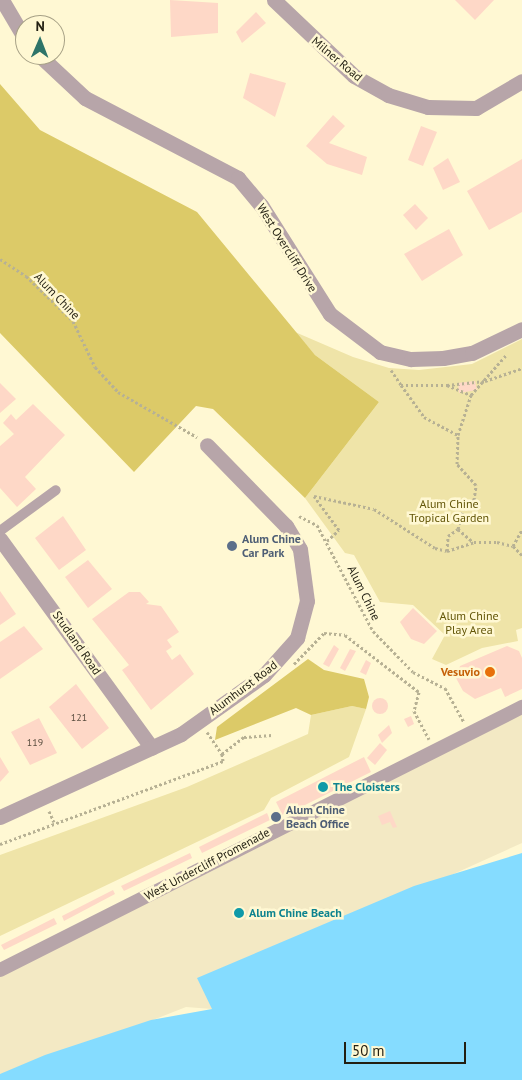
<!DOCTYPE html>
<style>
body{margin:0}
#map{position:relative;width:522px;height:1080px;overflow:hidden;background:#fff8d3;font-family:"PT Sans",sans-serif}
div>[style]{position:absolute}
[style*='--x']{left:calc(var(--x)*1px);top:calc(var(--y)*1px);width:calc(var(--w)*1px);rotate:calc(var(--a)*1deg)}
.green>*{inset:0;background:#efe4a8}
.forest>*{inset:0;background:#dcca68}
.sand>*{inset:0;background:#f3e9c4}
.water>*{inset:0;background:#85dcff}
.building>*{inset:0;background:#fed8c7}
.round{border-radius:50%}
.path>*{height:3px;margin-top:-1.5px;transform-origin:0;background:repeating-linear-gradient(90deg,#b7b194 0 2.5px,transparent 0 5px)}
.service>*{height:10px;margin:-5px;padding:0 5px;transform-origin:5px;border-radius:5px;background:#b7a5a9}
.pedestrian>*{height:14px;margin:-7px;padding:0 7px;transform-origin:7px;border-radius:7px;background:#b7a5a9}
.minor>*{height:15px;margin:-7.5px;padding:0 7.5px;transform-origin:7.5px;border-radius:7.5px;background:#b7a5a9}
.dots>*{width:14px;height:14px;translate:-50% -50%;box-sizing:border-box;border:2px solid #fff8d3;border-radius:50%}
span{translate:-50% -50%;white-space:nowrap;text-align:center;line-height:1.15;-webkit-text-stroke:5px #fff8d3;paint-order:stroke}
.number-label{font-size:10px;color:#594d3f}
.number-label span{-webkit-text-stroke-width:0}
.street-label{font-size:12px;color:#221f12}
.park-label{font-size:12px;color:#635608}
.service-label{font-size:12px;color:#4e5e75;font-weight:700}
.left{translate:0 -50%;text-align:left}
.food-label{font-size:12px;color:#c56008;font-weight:700}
.right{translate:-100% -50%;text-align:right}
.culture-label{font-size:12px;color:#0d838f;font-weight:700}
.north{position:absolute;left:15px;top:15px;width:50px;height:50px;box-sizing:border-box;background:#fff8d3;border:1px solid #a7a186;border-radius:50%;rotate:1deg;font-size:14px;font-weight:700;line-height:20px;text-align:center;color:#221f12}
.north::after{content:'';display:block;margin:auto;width:18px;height:22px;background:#2e7469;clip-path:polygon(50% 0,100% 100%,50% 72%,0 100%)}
.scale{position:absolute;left:344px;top:1042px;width:122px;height:22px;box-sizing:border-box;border:2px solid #221f12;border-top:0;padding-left:6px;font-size:15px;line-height:18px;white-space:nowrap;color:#221f12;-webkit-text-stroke:4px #fff8d3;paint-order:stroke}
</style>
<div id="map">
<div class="green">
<div style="clip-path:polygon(295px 332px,353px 357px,389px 368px,419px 370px,472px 364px,522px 339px,522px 628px,516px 630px,518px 641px,482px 648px,446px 665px,432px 659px,445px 635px,413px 605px,380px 602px,354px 555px,345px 553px,305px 498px,379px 402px,315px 355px)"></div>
<div style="clip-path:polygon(352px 706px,366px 709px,349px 757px,271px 798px,264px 810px,0 936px,0 855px,187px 787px,308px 734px,311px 715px)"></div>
</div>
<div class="forest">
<div style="clip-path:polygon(0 84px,40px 130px,197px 212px,315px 355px,379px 402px,305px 498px,213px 409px,196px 406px,134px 472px,0 333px)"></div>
<div style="clip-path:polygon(308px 659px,324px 670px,364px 679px,369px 697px,366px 709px,352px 706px,311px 715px,296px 708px,215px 740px,217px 727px)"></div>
</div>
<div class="sand">
<div style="clip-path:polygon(522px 714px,522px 843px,323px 933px,212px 1009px,186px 1007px,0 1080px,0 965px)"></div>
</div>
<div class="water">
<div style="clip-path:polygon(522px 853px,522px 1080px,0 1080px,0 1074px,45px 1055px,151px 1020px,212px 1009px,197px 978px,414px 886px)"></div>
</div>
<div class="building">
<div style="clip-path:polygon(170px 0,218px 3px,218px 33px,171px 37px)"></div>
<div style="clip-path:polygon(455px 0,494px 0,475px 20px)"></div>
<div style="clip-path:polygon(256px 12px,266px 23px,242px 43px,236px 32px)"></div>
<div style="clip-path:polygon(250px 73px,286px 83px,275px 117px,243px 98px)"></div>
<div style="clip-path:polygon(333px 115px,345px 126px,329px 143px,367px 157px,362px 175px,327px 164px,306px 146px)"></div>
<div style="clip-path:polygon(421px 126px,437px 132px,423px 166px,408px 160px)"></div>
<div style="clip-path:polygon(448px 158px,460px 182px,443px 190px,433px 168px)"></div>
<div style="clip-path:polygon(522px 159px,522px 212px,489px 230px,467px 191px)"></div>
<div style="clip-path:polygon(415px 204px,428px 218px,416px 230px,403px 215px)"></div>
<div style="clip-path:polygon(449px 229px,463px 255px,422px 281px,404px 254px)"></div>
<div style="clip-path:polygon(475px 381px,477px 390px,459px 393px,458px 383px)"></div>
<div style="clip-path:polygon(0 383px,16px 399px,0 413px)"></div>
<div style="clip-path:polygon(33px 404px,65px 435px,25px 477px,36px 489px,17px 507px,0 488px,0 446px,14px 434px,3px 423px,11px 414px,16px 420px)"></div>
<div style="clip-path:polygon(63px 516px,86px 550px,59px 570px,35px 538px)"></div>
<div style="clip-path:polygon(88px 560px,112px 589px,88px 608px,65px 577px)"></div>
<div style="clip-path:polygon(0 591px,16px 614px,0 625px)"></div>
<div style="clip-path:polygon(129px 592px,140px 592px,149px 602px,146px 604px,161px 606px,179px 632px,167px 640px,172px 647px,166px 651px,172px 660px,180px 654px,194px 674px,151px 710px,122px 670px,129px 665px,92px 619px)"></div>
<div style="clip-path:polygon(413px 608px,437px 631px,424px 644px,411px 639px,400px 622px)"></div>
<div style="clip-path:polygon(24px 626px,43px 649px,0 679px,0 642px)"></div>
<div style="clip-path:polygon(334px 645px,339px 649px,329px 667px,323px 664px)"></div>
<div style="clip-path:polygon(507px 646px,519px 651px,522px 658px,522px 689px,505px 697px,501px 688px,475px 699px,463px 691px,456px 678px,460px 666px)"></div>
<div style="clip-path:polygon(350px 649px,356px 651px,345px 671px,340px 668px)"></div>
<div style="clip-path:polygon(366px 660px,371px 663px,366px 675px,360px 672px)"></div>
<div style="clip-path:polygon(76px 684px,109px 728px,82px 749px,49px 707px)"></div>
<div class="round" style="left:372px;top:698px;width:16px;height:16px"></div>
<div style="clip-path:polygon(411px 716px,414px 724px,408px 727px,404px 719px)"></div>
<div style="clip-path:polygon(39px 718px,57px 753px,30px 765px,11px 732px)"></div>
<div style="clip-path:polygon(389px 725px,392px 733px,382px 743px,378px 735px)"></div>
<div style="clip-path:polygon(380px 743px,387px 750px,375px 765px,367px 758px)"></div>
<div style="clip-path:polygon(0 757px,9px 772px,0 782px)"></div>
<div style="clip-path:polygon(364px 757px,371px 772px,283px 816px,276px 802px)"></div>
<div style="clip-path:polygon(390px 811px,397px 827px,393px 828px,390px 822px,382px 825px,378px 816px)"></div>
<div style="clip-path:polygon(267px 813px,270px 820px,202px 853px,199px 847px)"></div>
<div style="clip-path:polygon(190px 853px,192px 858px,124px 891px,121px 886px)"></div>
<div style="clip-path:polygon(113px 890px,115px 894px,64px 921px,62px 916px)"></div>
<div style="clip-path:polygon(54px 918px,57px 924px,4px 950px,1px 945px)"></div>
</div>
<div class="path">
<div style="--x:0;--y:259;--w:31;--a:33"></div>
<div style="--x:26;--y:276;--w:65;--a:43.8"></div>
<div style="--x:73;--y:321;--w:51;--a:64.4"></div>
<div style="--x:95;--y:367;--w:34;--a:47"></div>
<div style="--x:118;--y:392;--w:91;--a:29.7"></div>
<div style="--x:391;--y:370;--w:18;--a:56"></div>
<div style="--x:401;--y:385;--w:46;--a:0"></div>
<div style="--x:447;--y:385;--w:26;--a:23"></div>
<div style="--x:471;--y:395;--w:55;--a:-48.7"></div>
<div style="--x:401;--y:385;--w:39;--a:54"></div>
<div style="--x:424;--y:417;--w:38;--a:28"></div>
<div style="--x:447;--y:385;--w:38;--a:-6"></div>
<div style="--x:485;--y:381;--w:39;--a:-19"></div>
<div style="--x:299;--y:516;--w:20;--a:27"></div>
<div style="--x:317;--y:525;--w:120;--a:62.2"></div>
<div style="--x:373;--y:631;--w:57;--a:45.7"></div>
<div style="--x:413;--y:672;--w:36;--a:27"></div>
<div style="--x:445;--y:688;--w:38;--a:61"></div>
<div style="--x:458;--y:529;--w:20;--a:41"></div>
<div style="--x:327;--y:541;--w:16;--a:-43"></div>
<div style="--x:339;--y:530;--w:42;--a:-126.3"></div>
<div style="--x:314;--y:496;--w:61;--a:12.2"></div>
<div style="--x:374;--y:509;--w:72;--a:32.6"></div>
<div style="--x:435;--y:548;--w:12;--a:14"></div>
<div style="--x:447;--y:551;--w:28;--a:-18"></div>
<div style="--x:474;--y:542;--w:23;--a:0"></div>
<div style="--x:497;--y:542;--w:16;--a:14"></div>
<div style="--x:513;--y:546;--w:13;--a:45"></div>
<div style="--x:513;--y:546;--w:18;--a:-61"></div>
<div style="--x:447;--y:551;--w:15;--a:-86"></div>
<div style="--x:448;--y:536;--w:12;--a:-35"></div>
<div style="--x:458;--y:529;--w:24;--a:-75"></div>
<div style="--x:464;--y:506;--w:12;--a:-31"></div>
<div style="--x:474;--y:500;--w:15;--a:-82"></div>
<div style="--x:476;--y:485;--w:28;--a:-132"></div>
<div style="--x:457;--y:464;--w:29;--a:-88"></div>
<div style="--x:458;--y:435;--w:42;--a:-72"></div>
<div style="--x:294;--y:664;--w:43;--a:-45.9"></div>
<div style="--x:324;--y:633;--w:21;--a:5"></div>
<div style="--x:345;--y:635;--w:93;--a:37.6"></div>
<div style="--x:419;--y:692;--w:20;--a:105"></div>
<div style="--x:414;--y:711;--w:32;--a:62"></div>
<div style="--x:207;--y:732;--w:27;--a:56"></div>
<div style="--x:49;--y:811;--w:12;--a:66"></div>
<div style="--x:0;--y:844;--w:238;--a:-20.4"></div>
<div style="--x:223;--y:761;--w:7;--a:-98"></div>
<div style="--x:222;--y:754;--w:28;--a:-38"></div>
<div style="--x:244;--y:737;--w:28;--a:-4"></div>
</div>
<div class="service">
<div style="--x:0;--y:531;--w:69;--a:-36.2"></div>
</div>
<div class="pedestrian">
<div style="--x:0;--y:970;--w:585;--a:-26.74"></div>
</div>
<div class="minor">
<div style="--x:2;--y:0;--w:45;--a:59.5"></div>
<div style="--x:274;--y:0;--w:110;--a:43.5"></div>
<div style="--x:354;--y:76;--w:39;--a:29"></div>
<div style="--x:388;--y:95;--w:42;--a:16.7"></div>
<div style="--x:428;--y:107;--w:48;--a:1.2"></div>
<div style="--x:476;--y:108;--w:53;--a:-30.4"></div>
<div style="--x:39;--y:55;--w:63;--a:43.1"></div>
<div style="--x:85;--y:98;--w:173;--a:27.6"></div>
<div style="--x:238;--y:178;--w:35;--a:50"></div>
<div style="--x:261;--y:205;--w:129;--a:57.7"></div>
<div style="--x:330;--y:314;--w:63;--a:37.2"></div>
<div style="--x:380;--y:352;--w:32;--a:13"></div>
<div style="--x:411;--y:359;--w:32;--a:-2"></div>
<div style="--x:443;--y:358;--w:29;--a:-10"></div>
<div style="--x:472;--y:353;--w:55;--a:-25.6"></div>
<div style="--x:0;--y:539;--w:258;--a:54"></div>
<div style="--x:0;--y:817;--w:199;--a:-24.6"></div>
<div style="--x:181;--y:734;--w:102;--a:-35.4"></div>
<div style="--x:264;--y:675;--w:50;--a:-48.3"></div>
<div style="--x:297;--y:638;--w:38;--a:-75"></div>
<div style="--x:307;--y:601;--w:52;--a:-97.7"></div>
<div style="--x:300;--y:549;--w:27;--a:-121"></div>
<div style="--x:286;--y:526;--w:113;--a:-134.3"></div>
</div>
<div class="dots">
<div style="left:232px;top:546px;background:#5c6f8a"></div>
<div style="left:490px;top:672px;background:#e8710a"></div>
<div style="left:323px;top:787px;background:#0f9aa8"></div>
<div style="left:276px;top:817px;background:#5c6f8a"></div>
<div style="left:239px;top:913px;background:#0f9aa8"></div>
</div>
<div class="number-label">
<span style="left:79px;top:718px">121</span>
<span style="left:35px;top:743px">119</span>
</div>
<div class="street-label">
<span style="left:337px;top:59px;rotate:40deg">Milner Road</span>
<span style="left:287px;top:248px;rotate:58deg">West Overcliff Drive</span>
<span style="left:57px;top:296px;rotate:46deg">Alum Chine</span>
<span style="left:364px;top:593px;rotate:64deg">Alum Chine</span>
<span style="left:77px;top:643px;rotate:55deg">Studland Road</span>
<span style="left:243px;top:688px;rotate:-37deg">Alumhurst Road</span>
<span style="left:207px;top:864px;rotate:-28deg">West Undercliff Promenade</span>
</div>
<div class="park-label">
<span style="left:449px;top:511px">Alum Chine<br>Tropical Garden</span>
<span style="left:469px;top:623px">Alum Chine<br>Play Area</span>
</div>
<div class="service-label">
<span class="left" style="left:242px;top:546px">Alum Chine<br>Car Park</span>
<span class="left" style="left:286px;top:817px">Alum Chine<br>Beach Office</span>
</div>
<div class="food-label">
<span class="right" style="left:480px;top:672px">Vesuvio</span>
</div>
<div class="culture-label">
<span class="left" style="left:333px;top:787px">The Cloisters</span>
<span class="left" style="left:249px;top:913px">Alum Chine Beach</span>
</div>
<div class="north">N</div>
<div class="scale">50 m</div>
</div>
